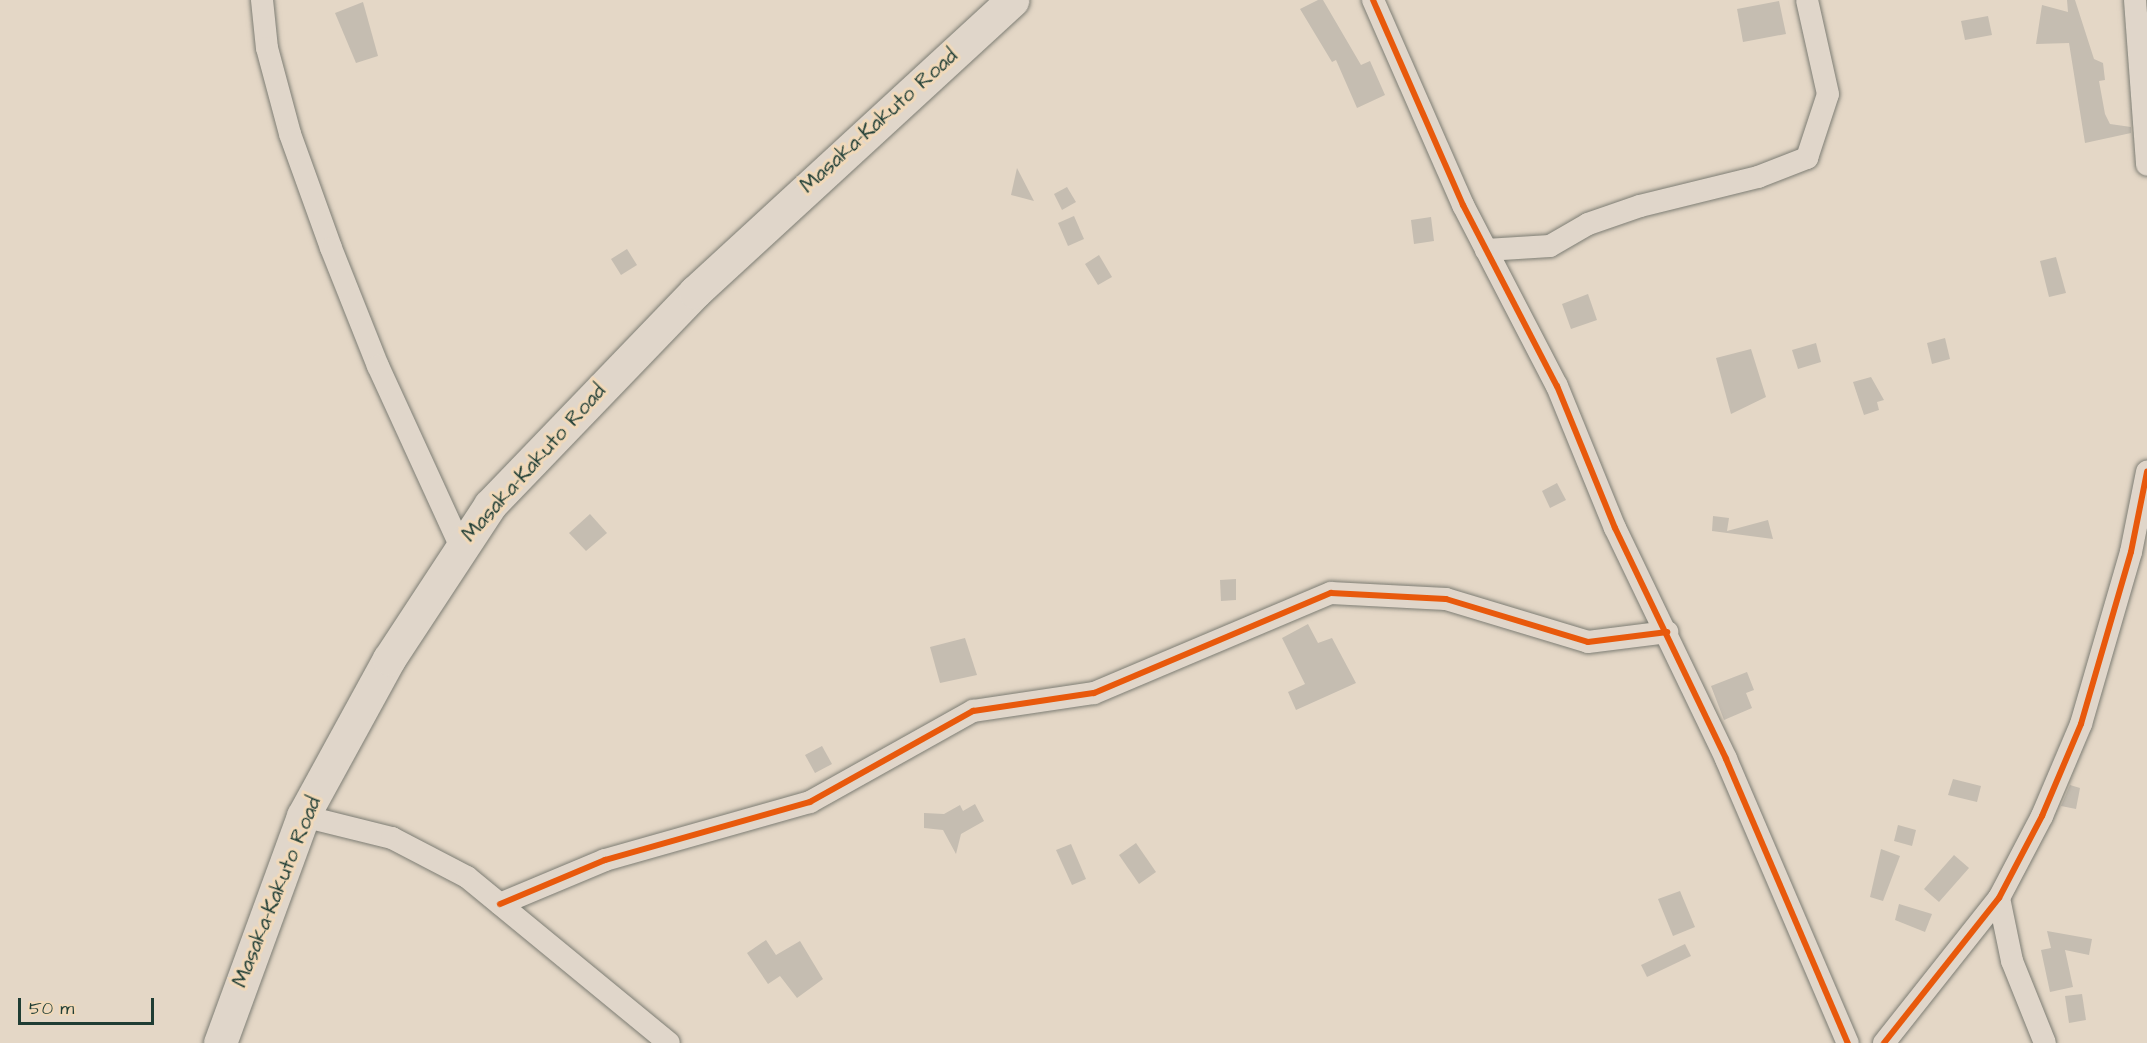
<!DOCTYPE html>
<style>
body{margin:0}
#map{position:relative;width:2147px;height:1043px;overflow:hidden;background:#e4d7c6;font-family:"Architects Daughter",sans-serif}
div>[style]{position:absolute}
[style*='--x']{left:calc(var(--x)*1px);top:calc(var(--y)*1px);width:calc(var(--w)*1px);rotate:calc(var(--a)*1deg)}
.building>*{inset:0;background:#c5bdb1}
.roads{filter:drop-shadow(0 0 2px #7d7d74) drop-shadow(0 0 2px #7d7d74)}
.minor>*{height:22px;margin:-11px;padding:0 11px;transform-origin:11px;border-radius:11px;background:#e0d6ca}
.trunk>*{height:33px;margin:-16.5px;padding:0 16.5px;transform-origin:16.5px;border-radius:16.5px;background:#e0d6ca}
.cycleway>*{height:6px;margin:-3px;padding:0 3px;transform-origin:3px;border-radius:3px;background:#e8590c}
span{translate:-50% -50%;white-space:nowrap;text-align:center;line-height:1.15;-webkit-text-stroke:6px #f1d9b9;paint-order:stroke}
.street-label{font-size:21px;color:#1f3d34}
.scale{position:absolute;left:18px;top:998px;width:136px;height:27px;box-sizing:border-box;border:3px solid #1f3d34;border-top:0;padding-left:8px;font-size:18px;line-height:21px;white-space:nowrap;color:#1f3d34;-webkit-text-stroke:4px #f1d9b9;paint-order:stroke}
</style>
<div id="map">
<div class="building">
<div style="clip-path:polygon(1318px 0,1323px 0,1361px 65px,1370px 61px,1385px 95px,1357px 108px,1336px 60px,1332px 62px,1300px 9px)"></div>
<div style="clip-path:polygon(2067px 0,2075px 0,2094px 59px,2103px 63px,2105px 80px,2099px 81px,2105px 114px,2110px 124px,2131px 127px,2131px 133px,2085px 143px,2069px 43px,2036px 44px,2042px 5px,2068px 12px)"></div>
<div style="clip-path:polygon(1779px 1px,1786px 34px,1743px 42px,1737px 9px)"></div>
<div style="clip-path:polygon(363px 2px,378px 56px,356px 63px,335px 13px)"></div>
<div style="clip-path:polygon(1988px 16px,1992px 35px,1965px 40px,1961px 21px)"></div>
<div style="clip-path:polygon(1017px 168px,1034px 201px,1011px 195px)"></div>
<div style="clip-path:polygon(1067px 187px,1076px 202px,1062px 210px,1054px 194px)"></div>
<div style="clip-path:polygon(1074px 216px,1084px 239px,1068px 246px,1058px 223px)"></div>
<div style="clip-path:polygon(1431px 217px,1434px 241px,1414px 244px,1411px 220px)"></div>
<div style="clip-path:polygon(627px 249px,637px 265px,621px 275px,611px 259px)"></div>
<div style="clip-path:polygon(1099px 255px,1112px 277px,1098px 285px,1085px 264px)"></div>
<div style="clip-path:polygon(2056px 257px,2066px 293px,2049px 297px,2040px 261px)"></div>
<div style="clip-path:polygon(1588px 294px,1597px 320px,1571px 329px,1562px 304px)"></div>
<div style="clip-path:polygon(1945px 338px,1950px 359px,1932px 364px,1927px 343px)"></div>
<div style="clip-path:polygon(1816px 343px,1821px 362px,1798px 369px,1792px 350px)"></div>
<div style="clip-path:polygon(1751px 349px,1766px 397px,1731px 414px,1716px 358px)"></div>
<div style="clip-path:polygon(1871px 377px,1884px 400px,1877px 402px,1879px 410px,1864px 415px,1853px 382px)"></div>
<div style="clip-path:polygon(1557px 483px,1566px 500px,1550px 508px,1542px 491px)"></div>
<div style="clip-path:polygon(590px 514px,607px 533px,586px 551px,569px 533px)"></div>
<div style="clip-path:polygon(1713px 516px,1729px 518px,1727px 531px,1768px 520px,1773px 539px,1712px 531px)"></div>
<div style="clip-path:polygon(1236px 579px,1236px 600px,1221px 601px,1220px 580px)"></div>
<div style="clip-path:polygon(1308px 624px,1318px 643px,1332px 638px,1356px 683px,1296px 710px,1288px 692px,1305px 684px,1282px 638px)"></div>
<div style="clip-path:polygon(965px 638px,977px 675px,940px 683px,930px 647px)"></div>
<div style="clip-path:polygon(1747px 672px,1754px 690px,1746px 693px,1752px 708px,1724px 720px,1711px 686px)"></div>
<div style="clip-path:polygon(822px 746px,832px 764px,815px 773px,805px 755px)"></div>
<div style="clip-path:polygon(1953px 779px,1981px 786px,1977px 802px,1948px 795px)"></div>
<div style="clip-path:polygon(2070px 785px,2080px 788px,2076px 809px,2061px 806px)"></div>
<div style="clip-path:polygon(975px 804px,984px 821px,961px 834px,956px 854px,943px 830px,924px 828px,924px 813px,944px 814px,960px 805px,963px 811px)"></div>
<div style="clip-path:polygon(1898px 825px,1916px 830px,1912px 846px,1894px 841px)"></div>
<div style="clip-path:polygon(1136px 843px,1156px 872px,1139px 884px,1119px 855px)"></div>
<div style="clip-path:polygon(1071px 844px,1086px 879px,1072px 885px,1056px 850px)"></div>
<div style="clip-path:polygon(1881px 849px,1900px 856px,1883px 901px,1870px 897px)"></div>
<div style="clip-path:polygon(1954px 855px,1969px 868px,1939px 902px,1924px 889px)"></div>
<div style="clip-path:polygon(1680px 891px,1695px 927px,1673px 936px,1658px 899px)"></div>
<div style="clip-path:polygon(1899px 904px,1932px 914px,1925px 932px,1895px 920px)"></div>
<div style="clip-path:polygon(2047px 931px,2092px 939px,2089px 955px,2065px 950px,2073px 987px,2050px 992px,2041px 950px,2051px 948px)"></div>
<div style="clip-path:polygon(766px 940px,776px 955px,800px 941px,823px 979px,797px 998px,780px 976px,768px 984px,747px 953px)"></div>
<div style="clip-path:polygon(1685px 944px,1691px 956px,1647px 977px,1641px 965px)"></div>
<div style="clip-path:polygon(2082px 994px,2086px 1020px,2069px 1023px,2065px 996px)"></div>
</div>
<div class="roads">
<div class="minor">
<div style="--x:262;--y:0;--w:48;--a:84.1"></div>
<div style="--x:267;--y:48;--w:89;--a:75"></div>
<div style="--x:290;--y:134;--w:121;--a:70.2"></div>
<div style="--x:331;--y:248;--w:127;--a:68.3"></div>
<div style="--x:378;--y:366;--w:197;--a:65.4"></div>
<div style="--x:1373;--y:0;--w:224;--a:66.3"></div>
<div style="--x:1463;--y:205;--w:204;--a:62.6"></div>
<div style="--x:1557;--y:386;--w:153;--a:67.8"></div>
<div style="--x:1615;--y:528;--w:256;--a:64.3"></div>
<div style="--x:1726;--y:759;--w:309;--a:66.8"></div>
<div style="--x:2135;--y:0;--w:165;--a:85.8"></div>
<div style="--x:1486;--y:250;--w:64;--a:-3.6"></div>
<div style="--x:1550;--y:246;--w:44;--a:-30.1"></div>
<div style="--x:1588;--y:224;--w:55;--a:-19.1"></div>
<div style="--x:1640;--y:206;--w:122;--a:-13.8"></div>
<div style="--x:1758;--y:177;--w:53;--a:-21.2"></div>
<div style="--x:1807;--y:158;--w:67;--a:-71.8"></div>
<div style="--x:1828;--y:94;--w:96;--a:-102.6"></div>
<div style="--x:303;--y:816;--w:92;--a:13.9"></div>
<div style="--x:392;--y:838;--w:85;--a:27.5"></div>
<div style="--x:467;--y:877;--w:261;--a:39.4"></div>
<div style="--x:1999;--y:898;--w:64;--a:78.3"></div>
<div style="--x:2012;--y:961;--w:88;--a:68.1"></div>
<div style="--x:500;--y:904;--w:114;--a:-22.7"></div>
<div style="--x:605;--y:860;--w:213;--a:-15.8"></div>
<div style="--x:810;--y:802;--w:187;--a:-29.2"></div>
<div style="--x:973;--y:711;--w:122;--a:-8.5"></div>
<div style="--x:1094;--y:693;--w:257;--a:-22.9"></div>
<div style="--x:1331;--y:593;--w:115;--a:3"></div>
<div style="--x:1446;--y:599;--w:148;--a:16.8"></div>
<div style="--x:1588;--y:642;--w:80;--a:-7.2"></div>
<div style="--x:1884;--y:1043;--w:185;--a:-51.6"></div>
<div style="--x:1999;--y:898;--w:93;--a:-62.3"></div>
<div style="--x:2042;--y:816;--w:100;--a:-67"></div>
<div style="--x:2081;--y:724;--w:179;--a:-73.8"></div>
<div style="--x:2131;--y:552;--w:82;--a:-78.7"></div>
</div>
<div class="trunk">
<div style="--x:220;--y:1043;--w:242;--a:-69.9"></div>
<div style="--x:303;--y:816;--w:179;--a:-61.3"></div>
<div style="--x:389;--y:659;--w:184;--a:-56.7"></div>
<div style="--x:490;--y:505;--w:296;--a:-46.1"></div>
<div style="--x:695;--y:292;--w:431;--a:-42.6"></div>
</div>
</div>
<div class="cycleway">
<div style="--x:1373;--y:0;--w:224;--a:66.3"></div>
<div style="--x:1463;--y:205;--w:204;--a:62.6"></div>
<div style="--x:1557;--y:386;--w:153;--a:67.8"></div>
<div style="--x:1615;--y:528;--w:256;--a:64.3"></div>
<div style="--x:1726;--y:759;--w:309;--a:66.8"></div>
<div style="--x:500;--y:904;--w:114;--a:-22.7"></div>
<div style="--x:605;--y:860;--w:213;--a:-15.8"></div>
<div style="--x:810;--y:802;--w:187;--a:-29.2"></div>
<div style="--x:973;--y:711;--w:122;--a:-8.5"></div>
<div style="--x:1094;--y:693;--w:257;--a:-22.9"></div>
<div style="--x:1331;--y:593;--w:115;--a:3"></div>
<div style="--x:1446;--y:599;--w:148;--a:16.8"></div>
<div style="--x:1588;--y:642;--w:80;--a:-7.2"></div>
<div style="--x:1884;--y:1043;--w:185;--a:-51.6"></div>
<div style="--x:1999;--y:898;--w:93;--a:-62.3"></div>
<div style="--x:2042;--y:816;--w:100;--a:-67"></div>
<div style="--x:2081;--y:724;--w:179;--a:-73.8"></div>
<div style="--x:2131;--y:552;--w:82;--a:-78.7"></div>
</div>
<div class="street-label">
<span style="left:879px;top:121px;rotate:-42deg">Masaka-Kakuto Road</span>
<span style="left:534px;top:463px;rotate:-48deg">Masaka-Kakuto Road</span>
<span style="left:277px;top:892px;rotate:-68deg">Masaka-Kakuto Road</span>
</div>
<div class="scale">50 m</div>
</div>
